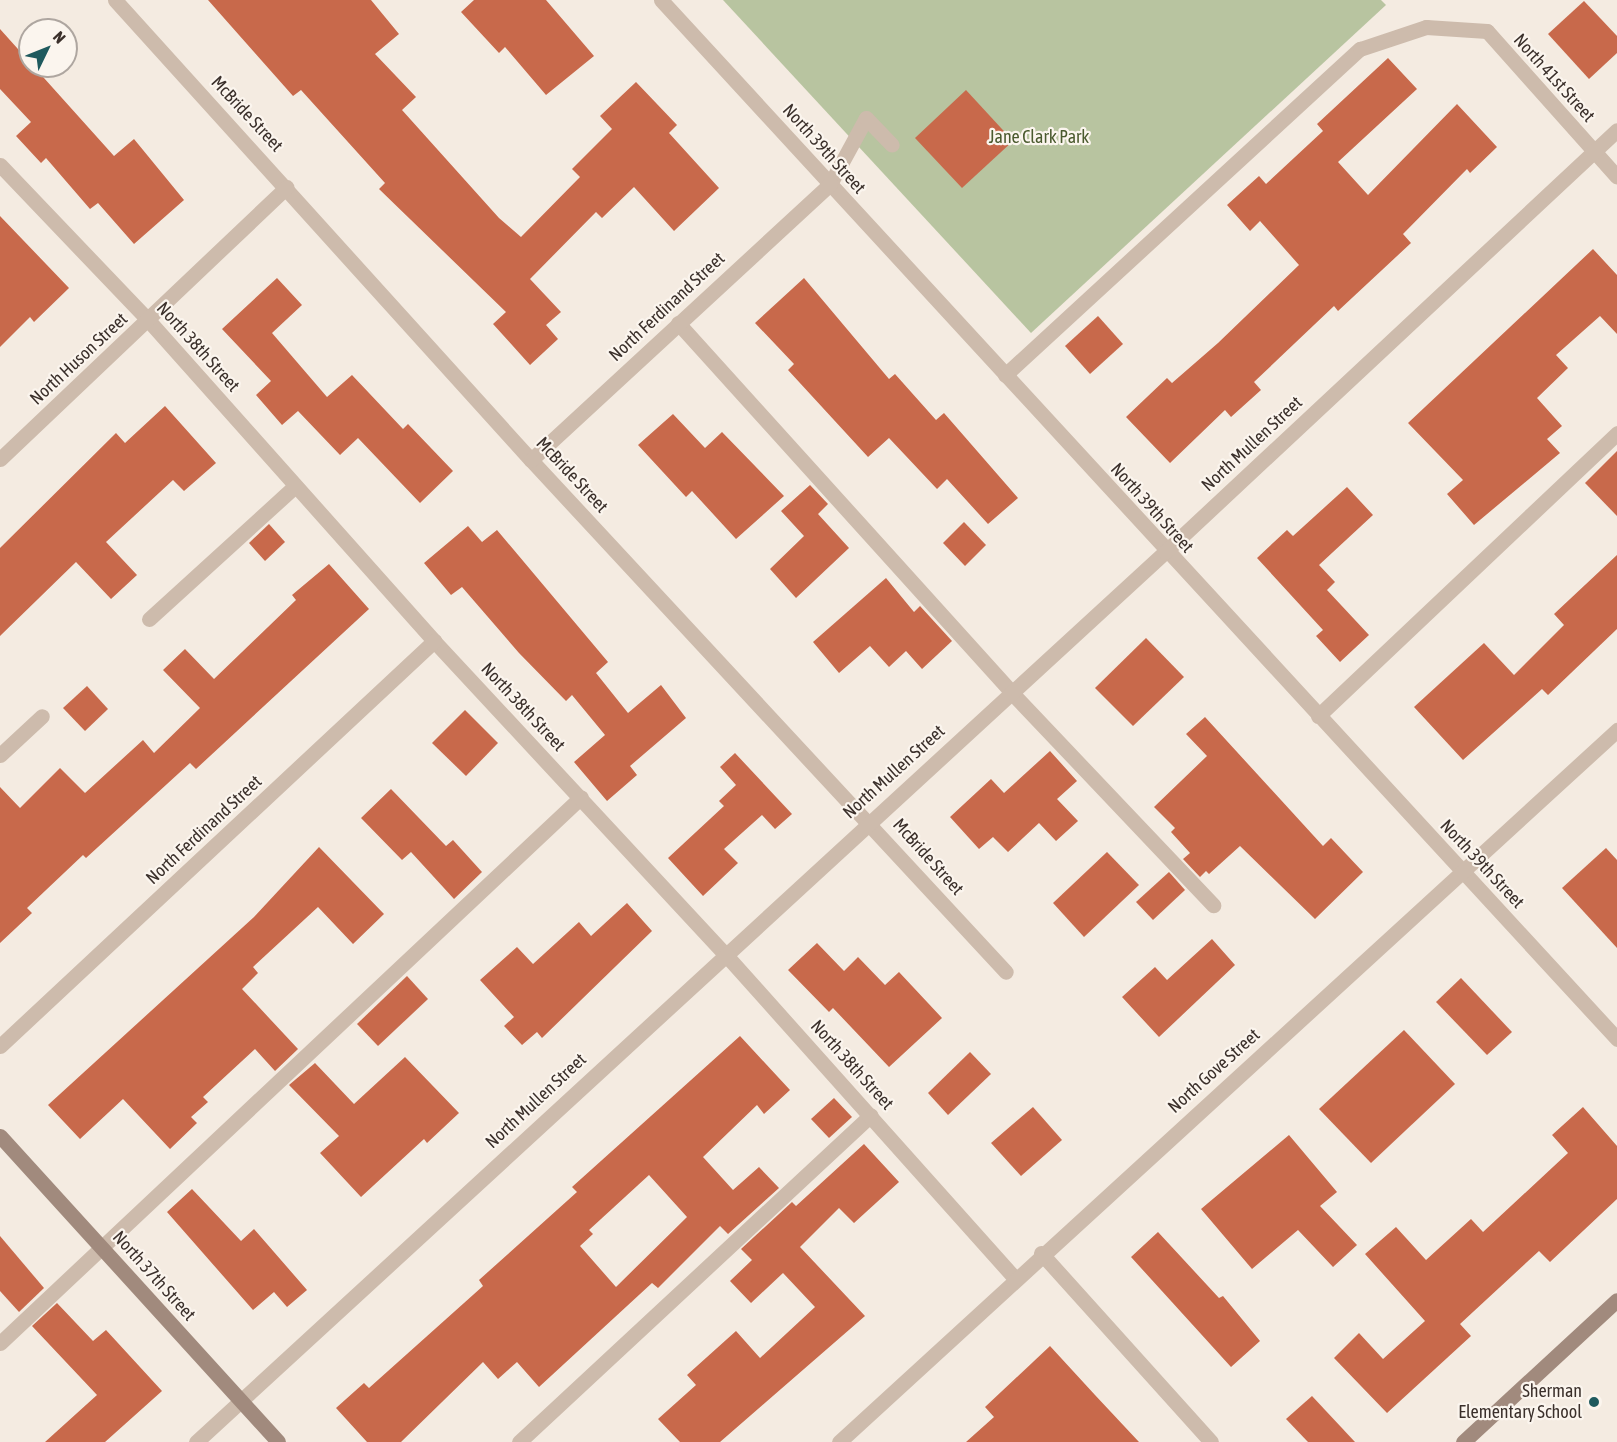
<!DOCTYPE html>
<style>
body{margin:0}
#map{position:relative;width:1617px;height:1442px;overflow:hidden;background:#f4ebe1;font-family:"Asap Condensed",sans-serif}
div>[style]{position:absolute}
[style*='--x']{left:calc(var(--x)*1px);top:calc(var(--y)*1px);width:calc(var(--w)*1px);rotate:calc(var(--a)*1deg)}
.green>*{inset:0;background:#b8c4a0}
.building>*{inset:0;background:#c8694b}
.lane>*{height:15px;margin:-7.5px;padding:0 7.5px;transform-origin:7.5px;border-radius:7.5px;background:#cdbbac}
.street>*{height:15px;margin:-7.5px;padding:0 7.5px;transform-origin:7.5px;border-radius:7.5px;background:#cdbbac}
.secondary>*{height:15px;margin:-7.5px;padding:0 7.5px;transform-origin:7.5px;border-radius:7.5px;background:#a18a7d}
.dots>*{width:16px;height:16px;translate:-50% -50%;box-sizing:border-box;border:3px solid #fbf5ee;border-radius:50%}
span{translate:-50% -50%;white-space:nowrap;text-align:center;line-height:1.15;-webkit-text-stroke:4.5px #fbf5ee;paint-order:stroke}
.street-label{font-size:18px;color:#3b302b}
.park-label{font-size:18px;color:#4a5a2e}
.poi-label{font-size:18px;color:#3b302b}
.right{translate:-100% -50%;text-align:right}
.north{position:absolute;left:18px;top:18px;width:60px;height:60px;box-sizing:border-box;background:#fbf5ee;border:2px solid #aea6a0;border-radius:50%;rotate:47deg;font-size:16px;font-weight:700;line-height:24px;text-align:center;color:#3b302b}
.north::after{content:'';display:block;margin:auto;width:21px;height:27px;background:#1f5a5e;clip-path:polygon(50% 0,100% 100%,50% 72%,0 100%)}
</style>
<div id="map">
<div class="green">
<div style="clip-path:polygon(723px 0,1381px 0,1386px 5px,1031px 333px)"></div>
</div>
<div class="building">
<div style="clip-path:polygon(208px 0,371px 0,399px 34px,375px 54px,416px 97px,402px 110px,499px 218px,521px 237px,580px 177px,572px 169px,612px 129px,600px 116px,636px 82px,677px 125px,669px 133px,719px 188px,674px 231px,634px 187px,602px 218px,596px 212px,530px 279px,561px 312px,546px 325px,558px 339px,530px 365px,493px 324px,506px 312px,379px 189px,385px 183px,301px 90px,293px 96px)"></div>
<div style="clip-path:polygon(474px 0,546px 0,594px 56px,546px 95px,505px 47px,499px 53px,461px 12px)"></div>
<div style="clip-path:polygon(1584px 1px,1617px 36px,1617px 53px,1589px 79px,1548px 34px)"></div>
<div style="clip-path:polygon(0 29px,114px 156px,134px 139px,184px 200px,134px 244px,98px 203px,90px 209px,46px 158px,41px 163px,16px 136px,31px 122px,0 89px)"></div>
<div style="clip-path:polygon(1388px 58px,1417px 89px,1338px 162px,1368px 195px,1457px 104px,1497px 147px,1470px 173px,1467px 169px,1403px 234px,1411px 243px,1338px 311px,1334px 306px,1254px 382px,1261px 390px,1231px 417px,1225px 410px,1170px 463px,1126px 417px,1167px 378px,1172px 383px,1218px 343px,1299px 265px,1260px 221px,1250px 231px,1227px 205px,1259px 176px,1266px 184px,1323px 131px,1317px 124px)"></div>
<div style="clip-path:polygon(966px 90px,1013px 141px,962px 188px,915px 138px)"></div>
<div style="clip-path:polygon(0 216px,69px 288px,34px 322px,30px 317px,0 347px)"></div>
<div style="clip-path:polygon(1593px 249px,1617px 275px,1617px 334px,1600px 316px,1556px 355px,1568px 368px,1537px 398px,1562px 426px,1547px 439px,1560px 453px,1474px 525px,1447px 494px,1463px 480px,1408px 423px)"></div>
<div style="clip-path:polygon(277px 278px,302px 305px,272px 333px,327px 397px,352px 375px,403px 429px,408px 424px,453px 471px,420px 503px,358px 438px,340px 455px,298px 411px,282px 425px,256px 395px,271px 381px,222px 329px)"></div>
<div style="clip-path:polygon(804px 278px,889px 379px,895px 374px,936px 420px,944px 413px,1018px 498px,988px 524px,947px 479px,937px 489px,889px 438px,868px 457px,788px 370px,794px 364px,755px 323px)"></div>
<div style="clip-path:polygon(1098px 316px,1123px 344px,1090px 374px,1065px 346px)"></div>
<div style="clip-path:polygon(165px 406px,216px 463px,184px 491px,173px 480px,106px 542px,137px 575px,111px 599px,76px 562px,0 636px,0 548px,116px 433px,125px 443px)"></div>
<div style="clip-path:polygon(673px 414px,705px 448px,722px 432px,784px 496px,736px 539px,692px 491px,686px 497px,638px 445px)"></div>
<div style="clip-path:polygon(1617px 451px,1617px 516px,1585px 483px)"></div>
<div style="clip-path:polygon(810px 485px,828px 504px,818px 514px,849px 548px,796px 598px,770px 569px,804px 536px,781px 511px)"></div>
<div style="clip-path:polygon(1347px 487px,1373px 515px,1319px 565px,1335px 582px,1327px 590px,1369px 635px,1340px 662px,1316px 636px,1323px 630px,1257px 558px,1287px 530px,1293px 536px)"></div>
<div style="clip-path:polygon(964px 522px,986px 545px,965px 566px,943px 543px)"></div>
<div style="clip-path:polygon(269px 524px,285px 542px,265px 561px,249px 543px)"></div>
<div style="clip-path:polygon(468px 526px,482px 542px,497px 530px,608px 662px,596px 673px,628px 713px,661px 685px,686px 718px,630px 766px,637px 775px,607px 801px,574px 762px,605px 735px,572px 695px,566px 701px,519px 653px,462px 587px,451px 595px,424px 563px)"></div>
<div style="clip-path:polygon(1617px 555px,1617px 629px,1548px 695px,1542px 689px,1463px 760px,1414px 707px,1484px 643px,1514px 675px,1564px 625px,1554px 614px)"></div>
<div style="clip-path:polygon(329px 564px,369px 609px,196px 769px,190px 763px,86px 858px,83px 855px,27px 908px,32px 913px,0 943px,0 787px,20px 808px,60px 768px,85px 793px,143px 740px,154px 753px,200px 708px,163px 670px,185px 649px,214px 679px,296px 600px,292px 595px)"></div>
<div style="clip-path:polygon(886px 578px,914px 612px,920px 606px,952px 641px,922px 669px,906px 651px,889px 667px,870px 646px,839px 673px,813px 642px)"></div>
<div style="clip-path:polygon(1146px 638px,1184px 677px,1133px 726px,1095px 688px)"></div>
<div style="clip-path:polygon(87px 686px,108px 709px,85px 731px,63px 708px)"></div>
<div style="clip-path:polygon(465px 710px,498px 743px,466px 776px,432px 743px)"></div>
<div style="clip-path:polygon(1205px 717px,1323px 846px,1331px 838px,1363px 872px,1315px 919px,1240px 846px,1209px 874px,1206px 871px,1200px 877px,1183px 859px,1190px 853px,1171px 832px,1175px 828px,1154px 807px,1207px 756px,1186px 734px)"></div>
<div style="clip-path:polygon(1050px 751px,1077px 781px,1057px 799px,1078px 821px,1056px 841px,1039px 823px,1008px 852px,993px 837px,979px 849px,950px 817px,991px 779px,1004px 793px)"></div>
<div style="clip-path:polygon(735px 753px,792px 814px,775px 829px,762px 815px,724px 849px,738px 863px,703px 896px,668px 858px,724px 806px,719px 801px,736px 785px,720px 767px)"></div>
<div style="clip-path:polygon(391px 789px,446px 846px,453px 840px,482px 872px,454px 899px,411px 852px,402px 860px,361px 818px)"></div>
<div style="clip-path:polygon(319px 847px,384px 914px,353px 944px,318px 907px,253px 967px,258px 973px,242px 989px,298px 1049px,275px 1071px,255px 1049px,203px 1097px,208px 1102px,191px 1117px,197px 1123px,170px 1149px,123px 1099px,80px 1139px,48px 1105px,254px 917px)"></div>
<div style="clip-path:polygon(1606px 848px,1617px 860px,1617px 948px,1562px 888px)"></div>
<div style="clip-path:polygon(1107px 852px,1139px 885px,1084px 937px,1053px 903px)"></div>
<div style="clip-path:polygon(1169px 872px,1185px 890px,1153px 920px,1136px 902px)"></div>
<div style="clip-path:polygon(627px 903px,652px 931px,542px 1038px,537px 1032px,522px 1045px,504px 1026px,514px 1017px,480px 980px,517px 947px,533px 964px,579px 922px,591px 936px)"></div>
<div style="clip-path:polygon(1212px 939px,1235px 965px,1159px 1037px,1122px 997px,1155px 967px,1167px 980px)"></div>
<div style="clip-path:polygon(817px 943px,844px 971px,858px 957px,885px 985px,899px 972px,942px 1018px,889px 1067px,833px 1008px,829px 1012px,788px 970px)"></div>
<div style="clip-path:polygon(407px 976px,428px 999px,378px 1046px,357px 1024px)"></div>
<div style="clip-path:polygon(1461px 978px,1512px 1032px,1487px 1055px,1436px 1002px)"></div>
<div style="clip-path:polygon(1404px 1030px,1455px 1084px,1371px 1163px,1319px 1109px)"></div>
<div style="clip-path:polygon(evenodd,740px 1036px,790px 1090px,764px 1114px,757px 1105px,703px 1157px,733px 1190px,759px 1167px,779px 1188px,728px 1234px,720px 1226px,658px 1288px,652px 1283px,539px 1387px,517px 1362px,498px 1379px,483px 1362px,401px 1442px,367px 1442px,336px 1408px,364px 1383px,369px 1388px,483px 1286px,479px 1280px,577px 1192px,572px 1187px,740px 1036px,649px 1175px,687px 1217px,616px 1287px,580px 1246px,593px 1234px,589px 1230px,649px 1175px)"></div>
<div style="clip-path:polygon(970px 1052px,991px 1074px,948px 1115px,928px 1093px)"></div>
<div style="clip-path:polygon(405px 1057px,459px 1113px,427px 1143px,424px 1139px,361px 1197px,320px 1153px,339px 1136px,289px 1085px,315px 1063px,354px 1104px)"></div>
<div style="clip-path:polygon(834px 1098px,852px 1117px,829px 1138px,811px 1119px)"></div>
<div style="clip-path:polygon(1033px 1107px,1062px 1140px,1021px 1176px,991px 1143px)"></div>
<div style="clip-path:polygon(1583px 1107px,1617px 1146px,1617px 1199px,1550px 1262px,1539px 1251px,1460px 1324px,1471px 1336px,1387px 1413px,1334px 1358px,1359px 1333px,1383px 1359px,1425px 1321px,1365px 1254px,1396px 1227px,1426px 1260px,1471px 1219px,1483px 1232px,1568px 1153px,1552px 1135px)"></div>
<div style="clip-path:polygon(1289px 1135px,1337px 1192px,1320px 1206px,1357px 1245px,1333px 1267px,1298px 1230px,1252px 1269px,1201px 1209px)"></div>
<div style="clip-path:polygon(864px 1144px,899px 1182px,854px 1223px,839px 1208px,800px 1247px,865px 1316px,720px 1442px,680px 1442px,658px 1419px,696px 1385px,687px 1375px,736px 1331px,760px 1358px,815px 1307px,783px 1273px,751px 1303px,730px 1281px,752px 1260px,741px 1249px,792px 1202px,796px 1206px)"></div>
<div style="clip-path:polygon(192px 1189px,241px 1241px,254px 1229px,307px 1290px,287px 1307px,274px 1292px,253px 1310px,167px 1212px)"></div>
<div style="clip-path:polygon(1158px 1232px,1219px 1298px,1223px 1296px,1260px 1341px,1231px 1367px,1131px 1257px)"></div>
<div style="clip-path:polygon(0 1236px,44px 1288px,19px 1312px,0 1291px)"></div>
<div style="clip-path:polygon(57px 1303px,93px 1341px,106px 1330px,162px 1391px,105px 1442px,45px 1442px,97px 1395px,32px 1326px)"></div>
<div style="clip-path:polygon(1050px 1346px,1095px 1395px,1139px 1442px,966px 1442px,994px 1417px,985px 1407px)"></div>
<div style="clip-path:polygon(1312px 1396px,1355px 1442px,1308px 1442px,1286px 1419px)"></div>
</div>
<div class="lane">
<div style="--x:830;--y:184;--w:75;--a:-61.4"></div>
<div style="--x:866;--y:118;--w:37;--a:46"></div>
<div style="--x:678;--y:323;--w:497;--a:47.9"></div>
<div style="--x:1011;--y:692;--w:294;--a:46.5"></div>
<div style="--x:1005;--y:375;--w:482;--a:-42.6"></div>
<div style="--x:1360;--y:49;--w:70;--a:-18.4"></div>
<div style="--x:1426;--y:27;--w:61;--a:3.8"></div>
<div style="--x:149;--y:619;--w:197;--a:-42.3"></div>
<div style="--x:1318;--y:716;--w:412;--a:-43.4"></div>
<div style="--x:0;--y:755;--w:57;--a:-42.9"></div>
<div style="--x:0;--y:1343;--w:797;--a:-43.22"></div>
<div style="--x:519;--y:1442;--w:480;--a:-42.9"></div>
</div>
<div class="street">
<div style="--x:115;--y:0;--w:620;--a:47.88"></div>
<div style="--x:531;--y:460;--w:698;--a:47.15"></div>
<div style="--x:661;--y:0;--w:1412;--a:47.38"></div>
<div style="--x:1487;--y:31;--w:195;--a:48.3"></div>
<div style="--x:0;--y:165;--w:216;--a:46.3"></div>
<div style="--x:149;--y:321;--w:429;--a:48.3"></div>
<div style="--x:434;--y:641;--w:427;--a:47.1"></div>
<div style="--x:725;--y:954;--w:435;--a:48.2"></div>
<div style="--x:0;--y:459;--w:395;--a:-43.5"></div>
<div style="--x:531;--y:460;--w:407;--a:-42.7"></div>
<div style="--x:0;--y:1046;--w:594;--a:-43.02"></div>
<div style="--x:1041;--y:1253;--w:254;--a:48"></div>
<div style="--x:196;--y:1442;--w:1316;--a:-42.57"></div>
<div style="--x:1165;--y:552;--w:618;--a:-43.03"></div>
<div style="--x:839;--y:1442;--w:1055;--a:-42.46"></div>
</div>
<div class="secondary">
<div style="--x:0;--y:1136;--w:413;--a:47.7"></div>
<div style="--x:1463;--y:1442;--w:209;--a:-42.7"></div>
</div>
<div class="dots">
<div style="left:1594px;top:1402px;background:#1f5a5e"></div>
</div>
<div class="street-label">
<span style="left:1554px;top:78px;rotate:48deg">North 41st Street</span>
<span style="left:247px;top:114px;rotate:47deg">McBride Street</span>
<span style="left:824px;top:149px;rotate:48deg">North 39th Street</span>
<span style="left:667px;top:307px;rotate:-43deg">North Ferdinand Street</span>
<span style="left:198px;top:347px;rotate:48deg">North 38th Street</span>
<span style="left:79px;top:359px;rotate:-43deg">North Huson Street</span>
<span style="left:1252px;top:444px;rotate:-43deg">North Mullen Street</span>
<span style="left:572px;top:475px;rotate:47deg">McBride Street</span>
<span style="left:1152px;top:508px;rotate:48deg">North 39th Street</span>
<span style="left:523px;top:707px;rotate:47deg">North 38th Street</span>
<span style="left:894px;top:772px;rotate:-42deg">North Mullen Street</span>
<span style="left:204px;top:830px;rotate:-43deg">North Ferdinand Street</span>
<span style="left:928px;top:857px;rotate:48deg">McBride Street</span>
<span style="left:1482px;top:864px;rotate:47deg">North 39th Street</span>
<span style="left:852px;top:1065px;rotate:48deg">North 38th Street</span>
<span style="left:1214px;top:1071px;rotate:-42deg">North Gove Street</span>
<span style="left:536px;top:1101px;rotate:-43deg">North Mullen Street</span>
<span style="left:154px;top:1276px;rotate:48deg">North 37th Street</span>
</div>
<div class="park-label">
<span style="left:1039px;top:137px">Jane Clark Park</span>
</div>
<div class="poi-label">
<span class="right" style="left:1582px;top:1402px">Sherman<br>Elementary School</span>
</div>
<div class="north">N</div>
</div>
